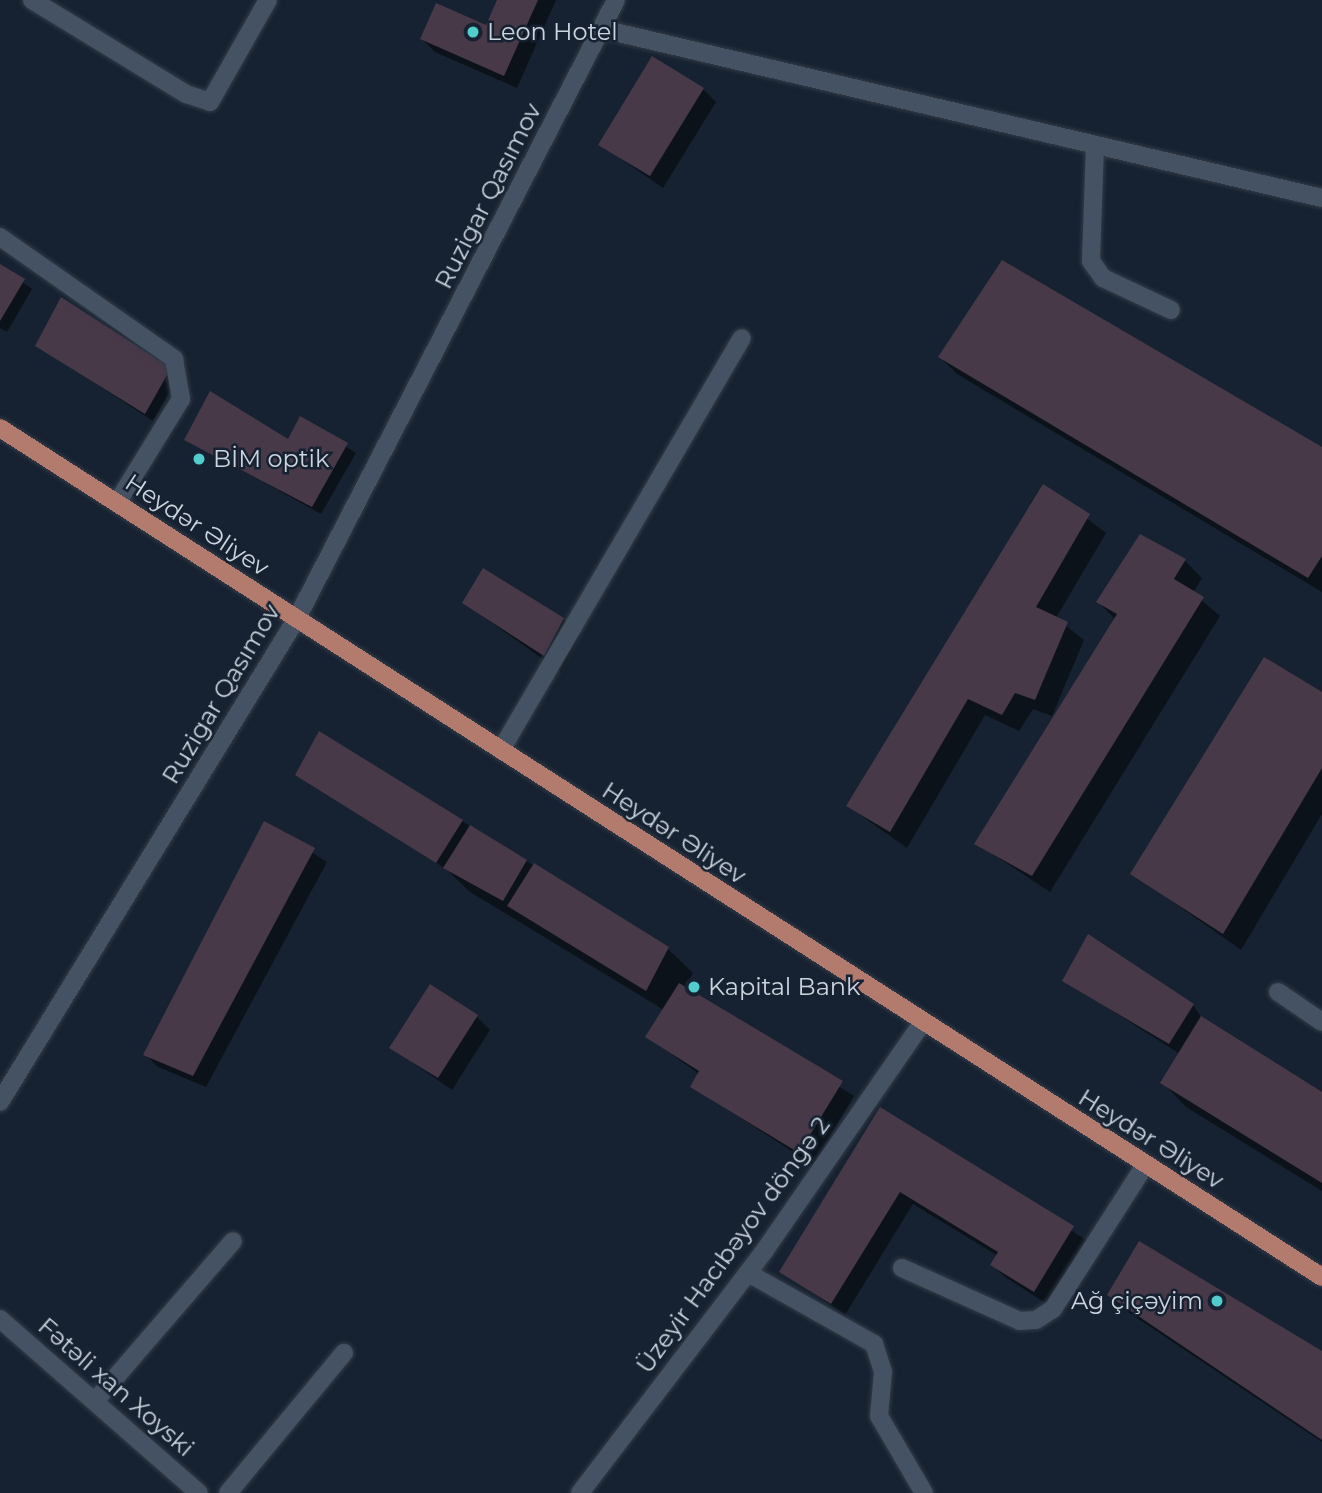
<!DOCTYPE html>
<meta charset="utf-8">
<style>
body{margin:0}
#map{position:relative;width:1322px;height:1493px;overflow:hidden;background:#162231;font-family:Montserrat,sans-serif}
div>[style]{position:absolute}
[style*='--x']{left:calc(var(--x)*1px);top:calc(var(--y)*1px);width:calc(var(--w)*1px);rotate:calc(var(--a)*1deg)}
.shadow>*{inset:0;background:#0007}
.building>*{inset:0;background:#483949}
.roads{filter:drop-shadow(0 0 2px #333b48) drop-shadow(0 0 2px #333b48)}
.service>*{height:18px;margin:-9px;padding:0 9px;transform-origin:9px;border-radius:9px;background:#455264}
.minor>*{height:18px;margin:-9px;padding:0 9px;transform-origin:9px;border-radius:9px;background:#455264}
.tertiary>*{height:18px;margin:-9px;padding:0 9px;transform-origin:9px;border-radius:9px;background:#455264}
.primary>*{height:18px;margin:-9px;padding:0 9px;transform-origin:9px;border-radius:9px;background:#b37b6e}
.dots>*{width:19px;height:19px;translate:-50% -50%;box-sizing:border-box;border:4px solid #162231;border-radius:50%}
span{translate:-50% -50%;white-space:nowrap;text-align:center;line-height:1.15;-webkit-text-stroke:5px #162231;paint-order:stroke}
.poi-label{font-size:24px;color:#ccd4df}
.left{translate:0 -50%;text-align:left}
.right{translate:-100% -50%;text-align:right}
.street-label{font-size:24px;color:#ccd4df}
</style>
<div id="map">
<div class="shadow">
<div style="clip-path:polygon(498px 0,556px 0,517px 88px,435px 52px,422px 39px,486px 27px)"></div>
<div style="clip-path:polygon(703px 89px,716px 102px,663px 188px,600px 144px)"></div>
<div style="clip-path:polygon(0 266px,32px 289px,7px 332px,0 328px)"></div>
<div style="clip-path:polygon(61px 299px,178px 378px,153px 421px,37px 345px)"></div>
<div style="clip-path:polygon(940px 357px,1322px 449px,1322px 592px,957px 374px)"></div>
<div style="clip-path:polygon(301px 418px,356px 453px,321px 514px,186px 439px,289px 441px)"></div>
<div style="clip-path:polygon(1044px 486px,1106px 533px,1056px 618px,1084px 640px,1052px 716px,1033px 709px,1019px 731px,985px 715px,907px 848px,848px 806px)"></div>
<div style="clip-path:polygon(1185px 561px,1202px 578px,1193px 593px,1220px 616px,1050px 892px,976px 843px,1116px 620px,1098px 602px)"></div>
<div style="clip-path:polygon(464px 603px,563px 619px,580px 636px,561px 672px)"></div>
<div style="clip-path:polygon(1322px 694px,1322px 814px,1241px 950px,1132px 873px)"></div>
<div style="clip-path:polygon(297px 775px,462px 821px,668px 949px,693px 973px,685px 988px,854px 1096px,813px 1165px,692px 1086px,699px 1074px,648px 1037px,664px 1010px,470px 892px,446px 869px)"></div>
<div style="clip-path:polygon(265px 823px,327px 862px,206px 1087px,158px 1067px,145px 1054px)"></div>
<div style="clip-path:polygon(1064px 980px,1193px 1005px,1204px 1021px,1322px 1094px,1322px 1191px,1186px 1107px,1162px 1082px,1180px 1054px)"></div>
<div style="clip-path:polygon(477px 1017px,490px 1030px,452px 1090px,392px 1048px)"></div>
<div style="clip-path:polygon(881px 1109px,1086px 1240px,1047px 1304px,1005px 1277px,992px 1265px,998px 1256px,913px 1204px,845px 1315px,782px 1271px)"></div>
<div style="clip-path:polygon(1109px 1295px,1322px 1354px,1322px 1442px,1122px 1308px)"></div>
</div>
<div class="building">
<div style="clip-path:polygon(497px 0,538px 0,504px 76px,420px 39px,436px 3px,486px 25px)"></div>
<div style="clip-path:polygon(652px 56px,704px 88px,650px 176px,598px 145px)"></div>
<div style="clip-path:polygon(1002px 260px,1322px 447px,1322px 556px,1308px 578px,938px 357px)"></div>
<div style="clip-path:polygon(0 264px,25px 279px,0 321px)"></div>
<div style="clip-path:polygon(61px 297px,171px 368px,145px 414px,35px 346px)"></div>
<div style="clip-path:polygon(210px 391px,288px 439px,300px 416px,348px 443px,312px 507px,184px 440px)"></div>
<div style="clip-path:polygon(1043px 484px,1090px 514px,1036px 607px,1068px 622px,1035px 700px,1015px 693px,1002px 715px,968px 699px,890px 832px,846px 806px)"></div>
<div style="clip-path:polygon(1140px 534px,1186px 559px,1174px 579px,1204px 597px,1032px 876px,974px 844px,1117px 614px,1096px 602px)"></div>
<div style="clip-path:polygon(483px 568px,564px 618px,544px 656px,462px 603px)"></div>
<div style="clip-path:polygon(1264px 657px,1322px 692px,1322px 768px,1223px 934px,1130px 874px)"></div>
<div style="clip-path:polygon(319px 731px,463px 820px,436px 863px,295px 775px)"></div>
<div style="clip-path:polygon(264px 821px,315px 848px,193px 1076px,143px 1055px)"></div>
<div style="clip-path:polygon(470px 825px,527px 860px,503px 901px,443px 868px)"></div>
<div style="clip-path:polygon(534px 863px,669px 947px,646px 991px,507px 906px)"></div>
<div style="clip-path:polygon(1088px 934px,1194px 1004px,1169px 1044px,1062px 981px)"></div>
<div style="clip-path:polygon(679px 983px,843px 1081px,799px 1153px,690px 1087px,699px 1071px,645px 1037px)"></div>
<div style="clip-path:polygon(430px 984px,478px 1015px,438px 1078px,389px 1048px)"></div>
<div style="clip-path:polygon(1201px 1016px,1322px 1092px,1322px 1183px,1160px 1083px)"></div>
<div style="clip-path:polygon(880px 1107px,1074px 1226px,1034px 1292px,990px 1265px,998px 1252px,900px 1192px,831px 1304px,779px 1272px)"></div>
<div style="clip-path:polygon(1139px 1241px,1322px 1351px,1322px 1440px,1107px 1295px)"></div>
</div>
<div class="roads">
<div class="service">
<div style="--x:1095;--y:145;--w:116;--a:92"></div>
<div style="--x:1091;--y:261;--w:21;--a:55"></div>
<div style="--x:1103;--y:278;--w:75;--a:25.2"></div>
<div style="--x:501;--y:750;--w:477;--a:-59.7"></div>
<div style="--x:95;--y:1401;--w:211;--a:-49.2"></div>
<div style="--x:228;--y:1493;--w:182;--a:-50.4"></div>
</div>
<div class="minor">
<div style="--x:32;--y:0;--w:180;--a:31.4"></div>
<div style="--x:186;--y:94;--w:25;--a:18"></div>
<div style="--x:210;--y:102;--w:117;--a:-60.4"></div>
<div style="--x:602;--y:29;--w:740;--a:13.21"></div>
<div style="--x:0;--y:237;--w:213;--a:35"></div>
<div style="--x:174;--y:359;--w:41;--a:80.1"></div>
<div style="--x:181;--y:399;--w:122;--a:121.6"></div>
<div style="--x:1278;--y:992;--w:53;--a:34.3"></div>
<div style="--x:902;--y:1268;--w:129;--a:24.2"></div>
<div style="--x:1020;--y:1321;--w:16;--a:-4"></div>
<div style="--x:1036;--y:1320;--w:20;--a:-33"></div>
<div style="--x:1053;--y:1309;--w:171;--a:-57.4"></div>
<div style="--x:748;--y:1273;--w:145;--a:29.4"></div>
<div style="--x:874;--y:1344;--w:29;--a:72"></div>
<div style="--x:883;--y:1372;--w:44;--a:95.2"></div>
<div style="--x:879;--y:1416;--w:89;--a:59.7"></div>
<div style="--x:0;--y:1319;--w:264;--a:41.2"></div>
<div style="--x:580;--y:1493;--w:305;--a:-52.7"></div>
<div style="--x:765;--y:1250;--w:276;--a:-55.3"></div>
</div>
<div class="tertiary">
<div style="--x:0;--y:1102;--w:568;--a:-58.47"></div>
<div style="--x:297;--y:618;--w:695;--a:-62.7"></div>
</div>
<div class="primary">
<div style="--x:0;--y:428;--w:1571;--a:32.71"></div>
</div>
</div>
<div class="dots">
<div style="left:473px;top:32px;background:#52cdcd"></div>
<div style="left:199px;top:459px;background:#52cdcd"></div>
<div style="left:694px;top:987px;background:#52cdcd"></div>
<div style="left:1217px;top:1301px;background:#52cdcd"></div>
</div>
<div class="poi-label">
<span class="left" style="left:487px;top:32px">Leon Hotel</span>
<span class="left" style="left:213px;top:459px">BİM optik</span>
<span class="left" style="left:708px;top:987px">Kapital Bank</span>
<span class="right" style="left:1203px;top:1301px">Ağ çiçəyim</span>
</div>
<div class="street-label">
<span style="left:488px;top:196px;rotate:-63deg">Ruzigar Qasımov</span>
<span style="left:197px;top:525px;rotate:33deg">Heydər Əliyev</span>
<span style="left:221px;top:694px;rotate:-59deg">Ruzigar Qasımov</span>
<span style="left:674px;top:833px;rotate:33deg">Heydər Əliyev</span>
<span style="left:1151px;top:1139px;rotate:32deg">Heydər Əliyev</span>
<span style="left:733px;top:1245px;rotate:-54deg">Üzeyir Hacıbəyov döngə 2</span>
<span style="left:116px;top:1387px;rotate:41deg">Fətəli xan Xoyski</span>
</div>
</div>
